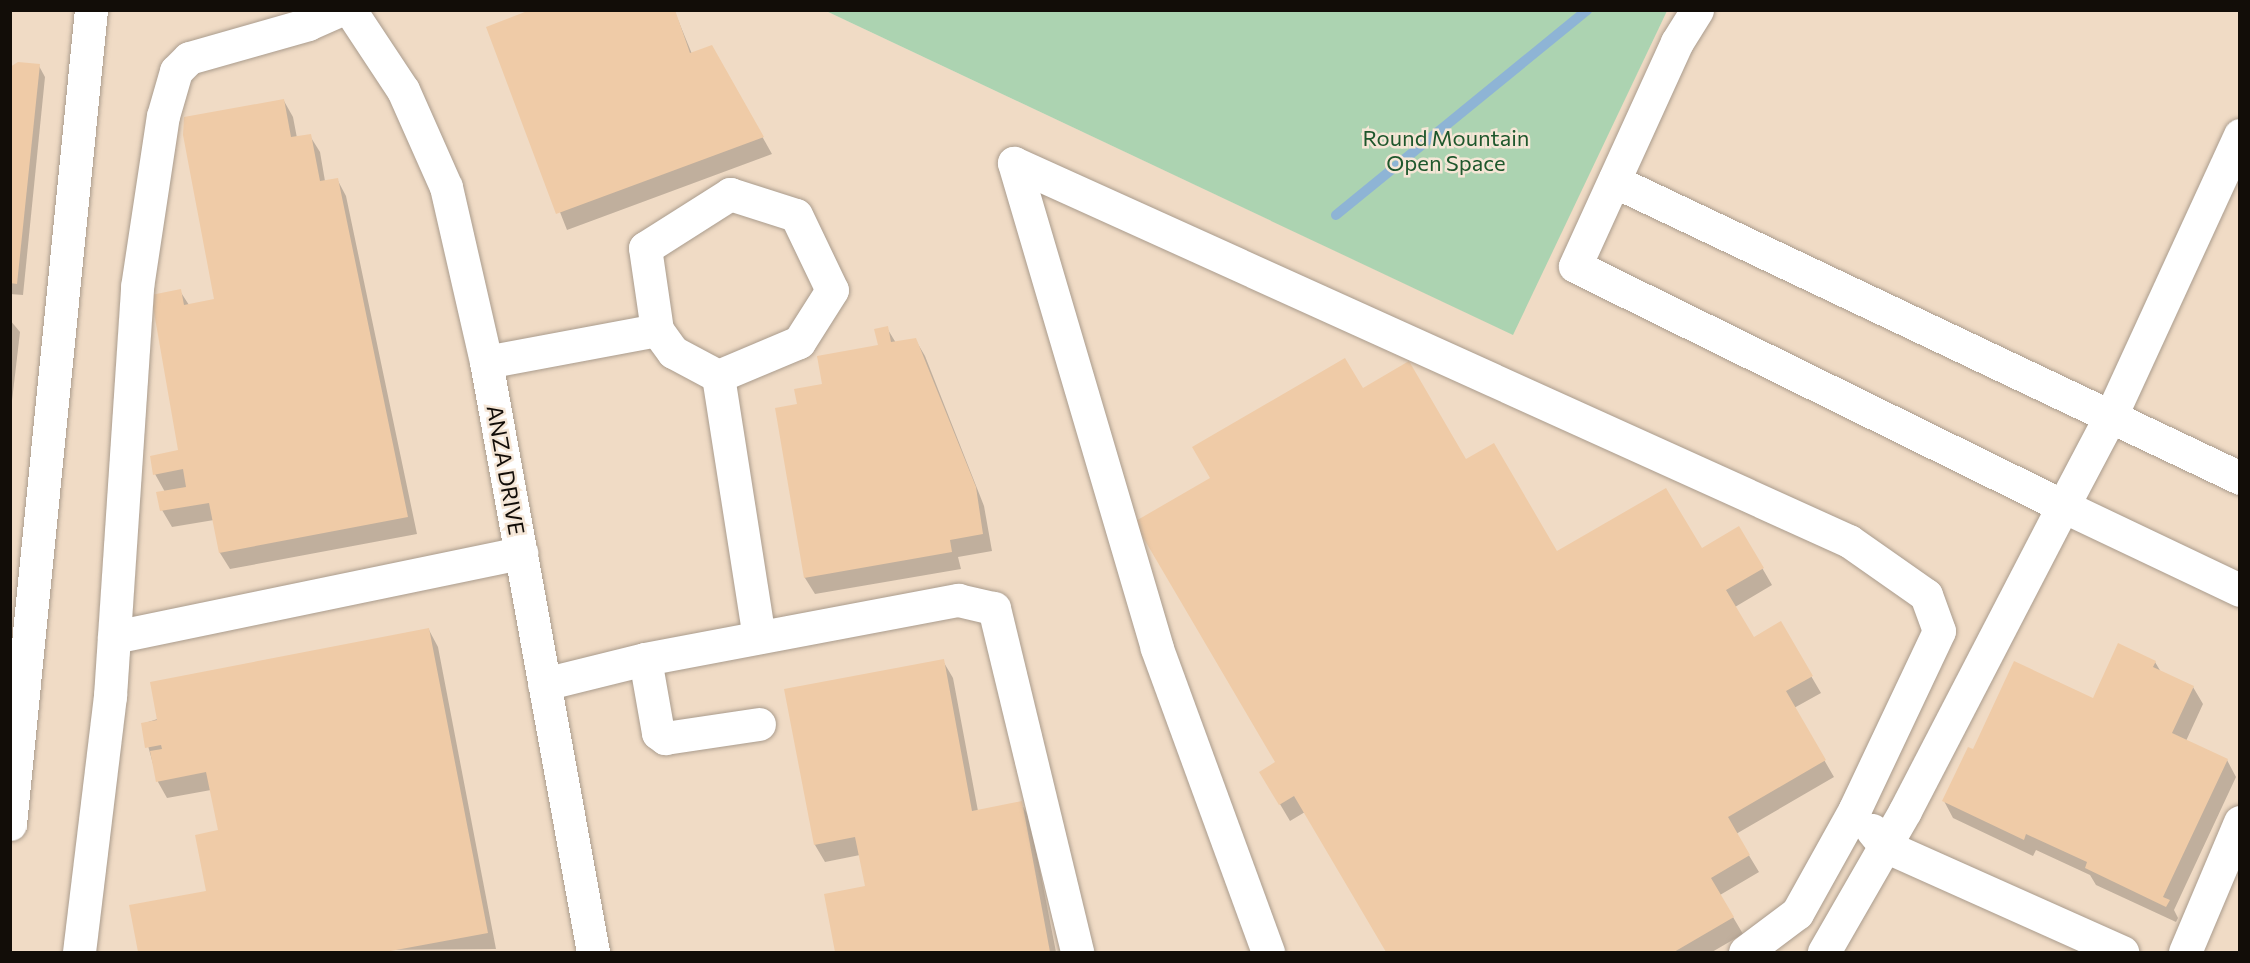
<!DOCTYPE html>
<style>
body{margin:0}
#map{position:relative;width:2250px;height:963px;overflow:hidden;background:#f5e6d6;font-family:Commissioner,sans-serif}
div>[style]{position:absolute}
[style*='--x']{left:calc(var(--x)*1px);top:calc(var(--y)*1px);width:calc(var(--w)*1px);rotate:calc(var(--a)*1deg)}
.built>*{inset:0;background:#f0dbc5}
.green>*{inset:0;background:#acd3b1}
.shadow>*{inset:0;background:#0003}
.stream>*{height:10px;margin:-5px;padding:0 5px;transform-origin:5px;border-radius:5px;background:#8eb4d5}
.building>*{inset:0;background:#efcba7}
.roads{filter:drop-shadow(0 0 2px #aa9c8d) drop-shadow(0 0 2px #aa9c8d)}
.minor>*{height:33px;margin:-16.5px;padding:0 16.5px;transform-origin:16.5px;border-radius:16.5px;background:#fff}
span{translate:-50% -50%;white-space:nowrap;text-align:center;line-height:1.15;-webkit-text-stroke:5px #f5e6d6;paint-order:stroke}
.park-label{font-size:22px;color:#1e572c}
.street-label{font-size:22px;color:#120d08}
.frame{position:absolute;inset:0;border:12px solid #120d08;pointer-events:none}
</style>
<div id="map">
<div class="built">
<div style="clip-path:polygon(10px 11px,826px 11px,1512px 334px,1667px 11px,2239px 11px,2239px 952px,11px 952px)"></div>
</div>
<div class="green">
<div style="clip-path:polygon(826px 11px,1667px 11px,1513px 335px)"></div>
</div>
<div class="shadow">
<div style="clip-path:polygon(674px 10px,692px 54px,712px 47px,772px 154px,567px 230px,488px 28px)"></div>
<div style="clip-path:polygon(39px 66px,45px 77px,23px 295px,10px 294px,10px 68px)"></div>
<div style="clip-path:polygon(284px 101px,293px 117px,297px 138px,310px 136px,320px 152px,325px 181px,337px 179px,346px 196px,417px 534px,230px 569px,220px 553px,214px 520px,172px 527px,162px 510px,165px 492px,155px 474px,180px 451px,180px 291px,189px 305px,216px 300px)"></div>
<div style="clip-path:polygon(10px 320px,20px 332px,10px 418px)"></div>
<div style="clip-path:polygon(887px 328px,896px 343px,915px 339px,925px 356px,984px 506px,992px 551px,958px 557px,961px 569px,815px 594px,805px 578px,799px 406px,879px 347px)"></div>
<div style="clip-path:polygon(1362px 390px,1465px 461px,1557px 553px,1701px 550px,1739px 528px,1772px 585px,1735px 607px,1753px 639px,1780px 623px,1821px 693px,1794px 708px,1834px 777px,1736px 834px,1759px 872px,1720px 895px,1743px 934px,1712px 952px,1388px 952px,1305px 812px,1290px 821px,1271px 789px)"></div>
<div style="clip-path:polygon(429px 630px,438px 647px,496px 949px,140px 952px,131px 906px,208px 892px,220px 831px,211px 790px,167px 798px,158px 782px,142px 724px)"></div>
<div style="clip-path:polygon(943px 661px,953px 678px,978px 811px,1021px 803px,1030px 819px,1056px 952px,837px 952px,826px 895px,866px 887px,860px 855px,825px 862px,815px 845px,786px 691px)"></div>
<div style="clip-path:polygon(2155px 662px,2161px 672px,2193px 687px,2203px 704px,2186px 741px,2227px 760px,2236px 777px,2174px 910px,2178px 918px,2176px 922px,2096px 885px,2090px 875px,2036px 850px,2033px 856px,1953px 818px,1944px 801px,1974px 751px,2093px 700px)"></div>
</div>
<div class="stream">
<div style="--x:1336;--y:215;--w:324;--a:-39.2"></div>
</div>
<div class="building">
<div style="clip-path:polygon(530px 10px,675px 10px,690px 53px,712px 45px,764px 137px,556px 214px,486px 27px)"></div>
<div style="clip-path:polygon(18px 62px,40px 64px,17px 284px,10px 283px,10px 67px)"></div>
<div style="clip-path:polygon(284px 99px,291px 137px,311px 134px,320px 181px,338px 178px,408px 517px,219px 553px,209px 503px,160px 511px,156px 492px,186px 487px,183px 469px,153px 475px,150px 456px,178px 450px,151px 295px,181px 289px,184px 305px,214px 299px,183px 135px,184px 117px)"></div>
<div style="clip-path:polygon(888px 326px,891px 342px,916px 338px,976px 487px,983px 534px,950px 540px,952px 552px,804px 578px,775px 408px,797px 404px,794px 389px,822px 384px,817px 356px,878px 345px,874px 329px)"></div>
<div style="clip-path:polygon(1345px 358px,1363px 388px,1409px 361px,1466px 459px,1494px 443px,1557px 551px,1666px 488px,1702px 548px,1739px 526px,1764px 568px,1726px 590px,1754px 637px,1781px 621px,1813px 676px,1786px 691px,1826px 760px,1728px 817px,1750px 855px,1711px 878px,1734px 917px,1674px 952px,1386px 952px,1294px 796px,1279px 805px,1259px 772px,1275px 762px,1134px 522px,1210px 478px,1192px 447px)"></div>
<div style="clip-path:polygon(429px 628px,488px 933px,385px 952px,138px 952px,129px 905px,206px 891px,195px 835px,218px 830px,206px 772px,156px 782px,150px 751px,162px 749px,161px 745px,145px 748px,141px 723px,157px 720px,150px 682px)"></div>
<div style="clip-path:polygon(2118px 643px,2156px 661px,2153px 667px,2194px 686px,2172px 733px,2228px 759px,2163px 897px,2170px 900px,2166px 907px,2085px 868px,2087px 862px,2026px 834px,2024px 840px,1942px 801px,1968px 747px,1973px 749px,2014px 661px,2093px 698px)"></div>
<div style="clip-path:polygon(944px 659px,972px 811px,1022px 801px,1050px 952px,835px 952px,824px 894px,865px 886px,855px 837px,814px 845px,784px 689px)"></div>
</div>
<div class="roads">
<div class="minor">
<div style="--x:350;--y:10;--w:96;--a:56.5"></div>
<div style="--x:403;--y:90;--w:106;--a:66.1"></div>
<div style="--x:446;--y:187;--w:180;--a:77.1"></div>
<div style="--x:486;--y:362;--w:600;--a:79.72"></div>
<div style="--x:1697;--y:10;--w:38;--a:122"></div>
<div style="--x:1677;--y:42;--w:246;--a:114.5"></div>
<div style="--x:1575;--y:266;--w:544;--a:26.19"></div>
<div style="--x:2063;--y:506;--w:343;--a:117.4"></div>
<div style="--x:1905;--y:811;--w:163;--a:119.9"></div>
<div style="--x:2240;--y:135;--w:308;--a:114.7"></div>
<div style="--x:2111;--y:415;--w:103;--a:117.8"></div>
<div style="--x:2063;--y:506;--w:196;--a:25.4"></div>
<div style="--x:1614;--y:181;--w:693;--a:25.38"></div>
<div style="--x:657;--y:330;--w:27;--a:54"></div>
<div style="--x:673;--y:352;--w:51;--a:28.1"></div>
<div style="--x:486;--y:362;--w:174;--a:-10.6"></div>
<div style="--x:657;--y:330;--w:83;--a:-98.3"></div>
<div style="--x:645;--y:248;--w:101;--a:-32.4"></div>
<div style="--x:730;--y:194;--w:69;--a:17.7"></div>
<div style="--x:796;--y:215;--w:83;--a:64.4"></div>
<div style="--x:832;--y:290;--w:62;--a:122.4"></div>
<div style="--x:799;--y:342;--w:88;--a:157.2"></div>
<div style="--x:718;--y:376;--w:264;--a:81.1"></div>
<div style="--x:114;--y:637;--w:416;--a:-11.7"></div>
<div style="--x:645;--y:659;--w:75;--a:80"></div>
<div style="--x:658;--y:733;--w:9;--a:36"></div>
<div style="--x:665;--y:738;--w:95;--a:-8.5"></div>
<div style="--x:544;--y:684;--w:104;--a:-13.9"></div>
<div style="--x:645;--y:659;--w:319;--a:-10.7"></div>
<div style="--x:958;--y:600;--w:37;--a:13"></div>
<div style="--x:994;--y:608;--w:354;--a:76.4"></div>
<div style="--x:10;--y:824;--w:818;--a:-84.32"></div>
<div style="--x:1872;--y:830;--w:21;--a:51"></div>
<div style="--x:1885;--y:846;--w:260;--a:24.1"></div>
<div style="--x:79;--y:952;--w:258;--a:-83.1"></div>
<div style="--x:110;--y:696;--w:410;--a:-86.2"></div>
<div style="--x:137;--y:287;--w:173;--a:-81.4"></div>
<div style="--x:163;--y:116;--w:47;--a:-73.9"></div>
<div style="--x:176;--y:71;--w:18;--a:-45"></div>
<div style="--x:189;--y:58;--w:124;--a:-15.9"></div>
<div style="--x:308;--y:24;--w:34;--a:-24"></div>
<div style="--x:1268;--y:952;--w:324;--a:-110.1"></div>
<div style="--x:1157;--y:648;--w:506;--a:-106.43"></div>
<div style="--x:1014;--y:163;--w:917;--a:24.36"></div>
<div style="--x:1849;--y:541;--w:94;--a:35"></div>
<div style="--x:1926;--y:595;--w:38;--a:70"></div>
<div style="--x:1939;--y:631;--w:197;--a:115.3"></div>
<div style="--x:1855;--y:809;--w:119;--a:119.1"></div>
<div style="--x:1797;--y:913;--w:65;--a:143.1"></div>
<div style="--x:2185;--y:952;--w:141;--a:-67.1"></div>
</div>
</div>
<div class="park-label">
<span style="left:1446px;top:150px">Round Mountain<br>Open Space</span>
</div>
<div class="street-label">
<span style="left:506px;top:470px;rotate:80deg">ANZA DRIVE</span>
</div>
<div class="frame"></div>
</div>
